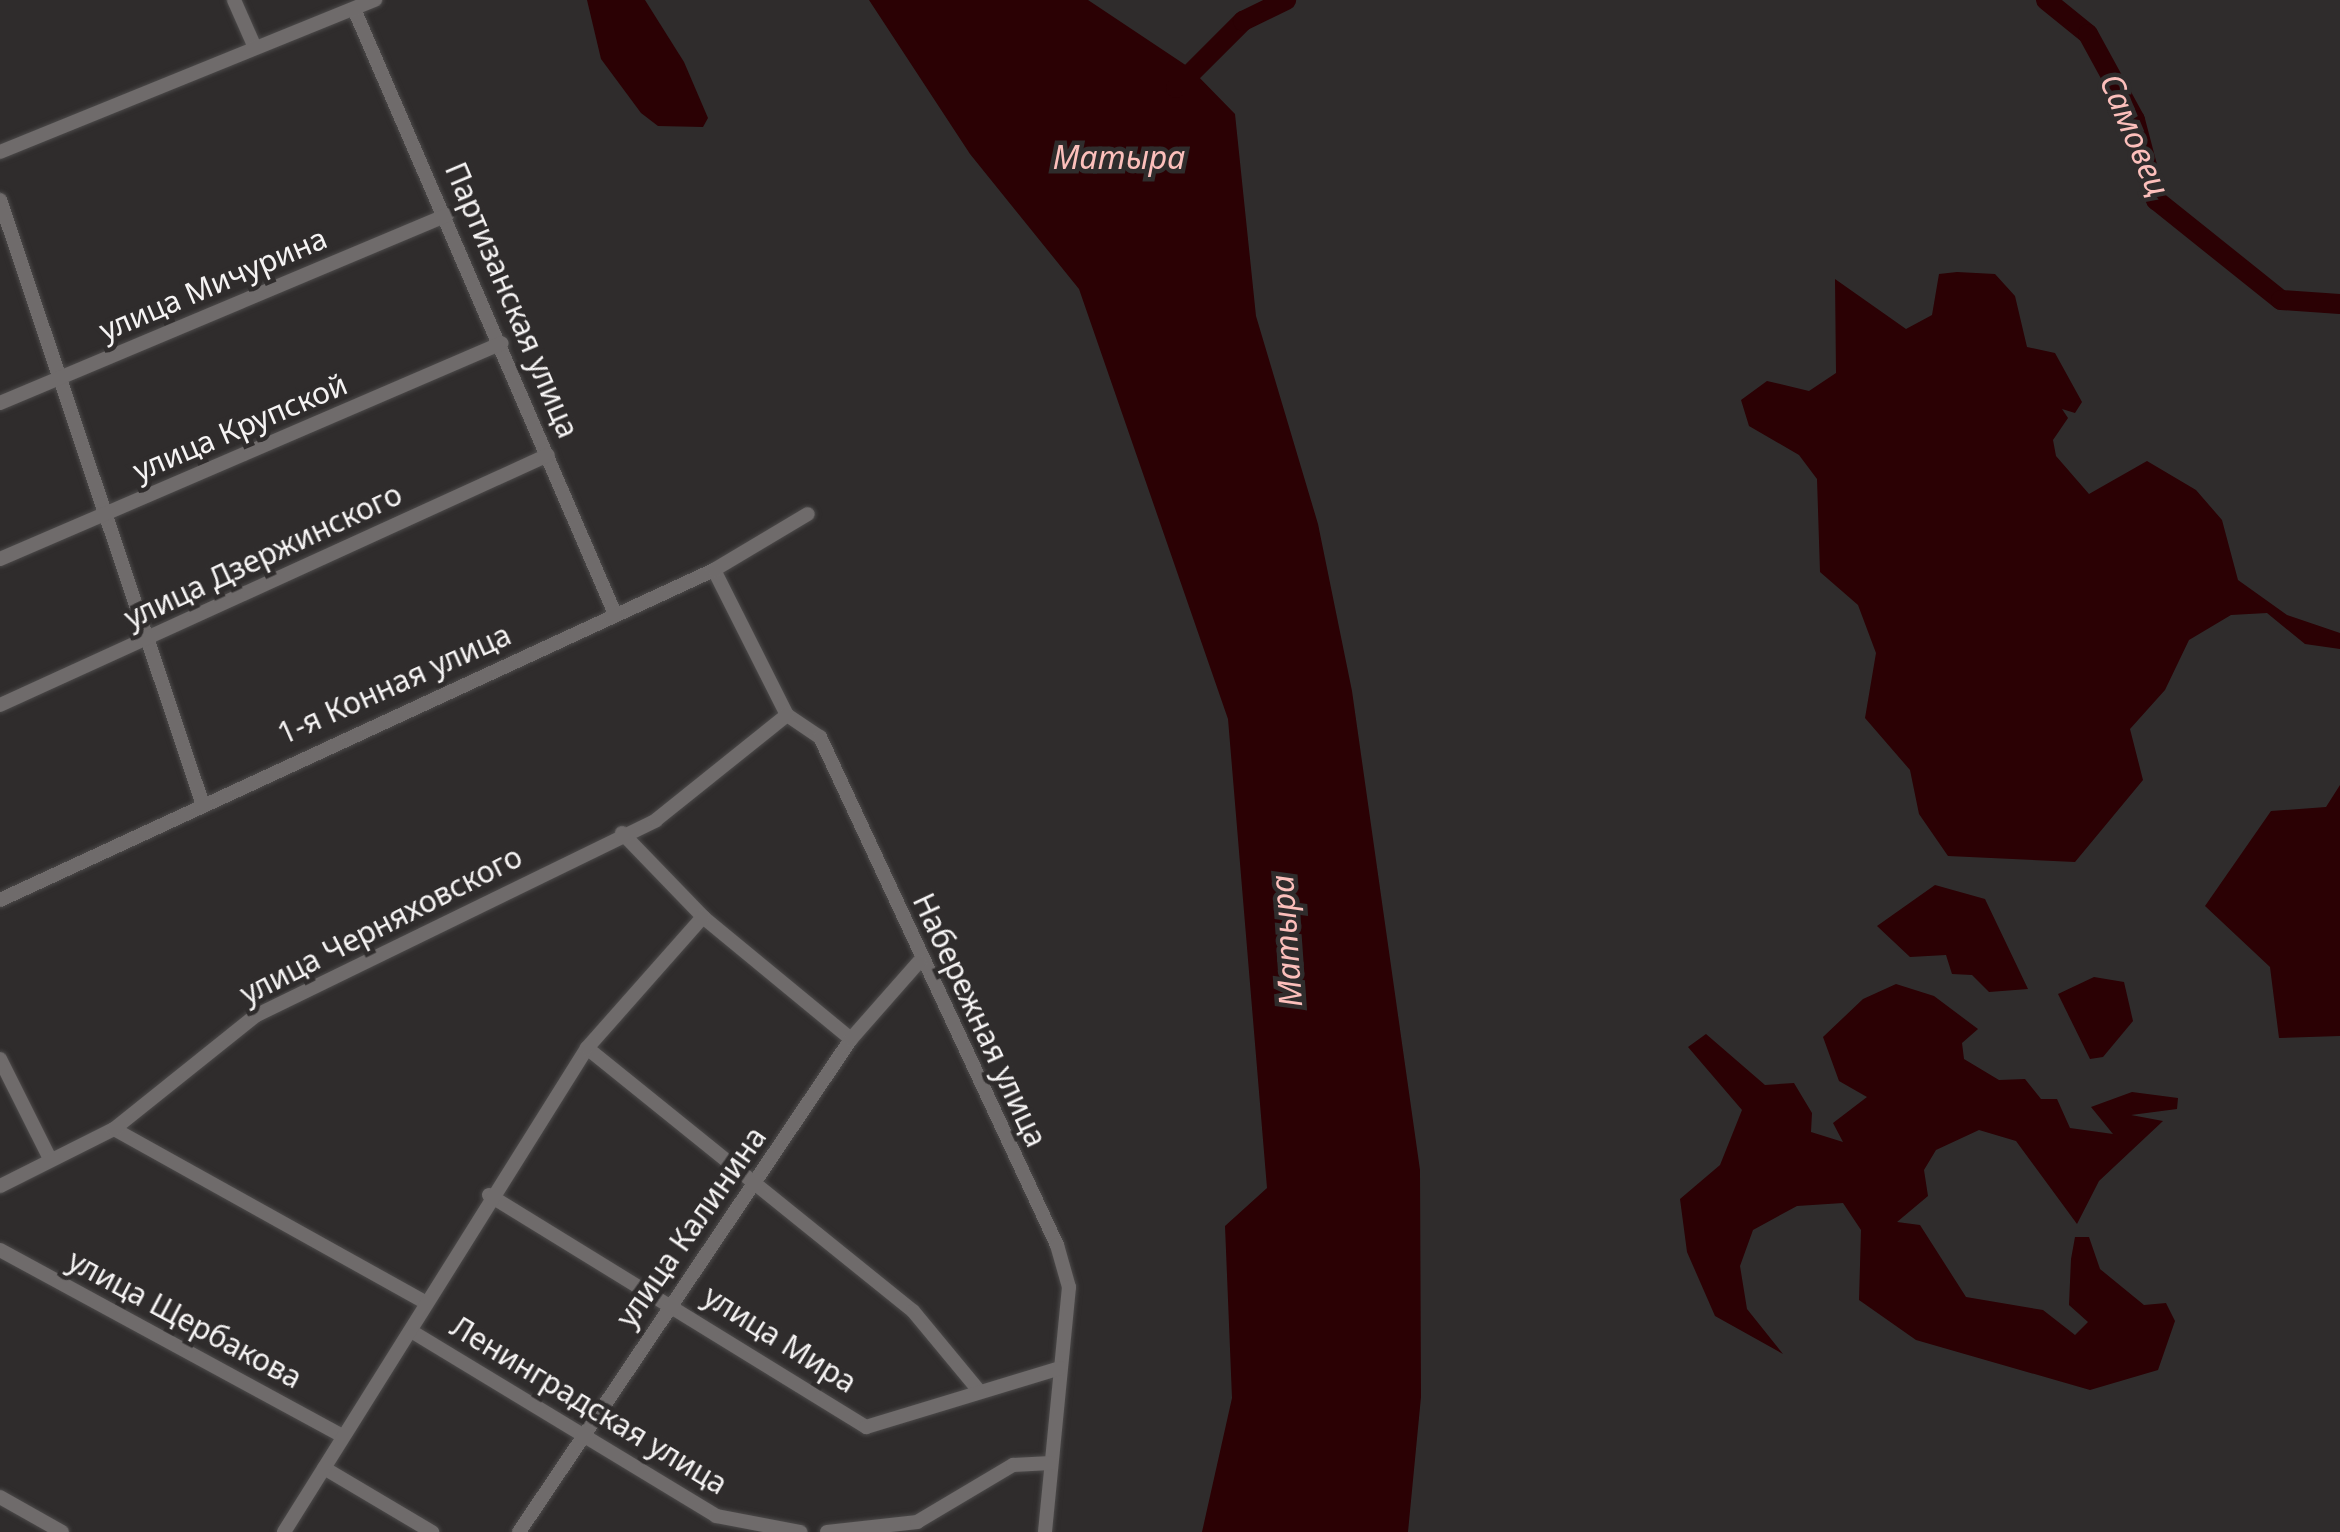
<!DOCTYPE html>
<meta charset="utf-8">
<style>
body{margin:0}
#map{position:relative;width:2340px;height:1532px;overflow:hidden;background:#2f2c2c;font-family:"Noto Sans",sans-serif}
div>[style]{position:absolute}
[style*='--x']{left:calc(var(--x)*1px);top:calc(var(--y)*1px);width:calc(var(--w)*1px);rotate:calc(var(--a)*1deg)}
.water>*{inset:0;background:#2b0104}
.river>*{height:20px;margin:-10px;padding:0 10px;transform-origin:10px;border-radius:10px;background:#2b0104}
.roads{filter:drop-shadow(0 0 2px #4c4a4a) drop-shadow(0 0 2px #4c4a4a)}
.street>*{height:14px;margin:-7px;padding:0 7px;transform-origin:7px;border-radius:7px;background:#6f6b6b}
span{translate:-50% -50%;white-space:nowrap;text-align:center;line-height:1.15;-webkit-text-stroke:9px #2f2c2c;paint-order:stroke}
.street-label{font-size:30px;color:#f5f3f3}
.water-label{font-size:32px;color:#fcbfbb;font-style:italic}
</style>
<div id="map">
<div class="water">
<div style="clip-path:polygon(587px 0,645px 0,684px 62px,708px 118px,703px 127px,658px 126px,641px 113px,601px 59px)"></div>
<div style="clip-path:polygon(869px 0,1088px 0,1190px 68px,1235px 114px,1256px 316px,1318px 524px,1352px 691px,1420px 1170px,1421px 1397px,1408px 1532px,1202px 1532px,1232px 1398px,1225px 1226px,1267px 1188px,1228px 719px,1079px 289px,970px 154px)"></div>
<div style="clip-path:polygon(1957px 272px,1995px 274px,2015px 296px,2027px 347px,2055px 353px,2082px 402px,2075px 413px,2062px 409px,2068px 418px,2053px 440px,2056px 456px,2089px 494px,2147px 461px,2196px 490px,2222px 520px,2238px 580px,2287px 615px,2340px 633px,2340px 649px,2305px 644px,2267px 613px,2231px 615px,2189px 640px,2165px 690px,2130px 729px,2143px 780px,2075px 862px,1948px 856px,1919px 814px,1910px 770px,1865px 718px,1876px 653px,1858px 605px,1820px 572px,1817px 479px,1799px 455px,1749px 426px,1741px 400px,1767px 381px,1809px 391px,1836px 373px,1835px 279px,1906px 329px,1932px 315px,1939px 274px)"></div>
<div style="clip-path:polygon(2340px 785px,2340px 1036px,2279px 1038px,2270px 967px,2205px 906px,2271px 811px,2326px 807px)"></div>
<div style="clip-path:polygon(1935px 885px,1985px 899px,2028px 989px,1989px 992px,1972px 975px,1952px 974px,1946px 955px,1910px 957px,1877px 926px)"></div>
<div style="clip-path:polygon(2094px 977px,2124px 982px,2133px 1021px,2103px 1057px,2090px 1059px,2058px 994px)"></div>
<div style="clip-path:polygon(1896px 984px,1934px 996px,1978px 1029px,1962px 1043px,1964px 1059px,1999px 1080px,2025px 1079px,2041px 1099px,2057px 1099px,2070px 1128px,2113px 1134px,2091px 1107px,2132px 1092px,2178px 1098px,2177px 1109px,2131px 1115px,2163px 1121px,2099px 1181px,2077px 1224px,2016px 1141px,1979px 1130px,1936px 1150px,1924px 1170px,1928px 1196px,1897px 1222px,1920px 1225px,1966px 1297px,2043px 1310px,2075px 1335px,2088px 1322px,2069px 1305px,2071px 1259px,2075px 1237px,2089px 1237px,2100px 1269px,2144px 1305px,2166px 1303px,2175px 1321px,2158px 1370px,2090px 1390px,1916px 1340px,1859px 1300px,1861px 1230px,1843px 1203px,1797px 1206px,1753px 1230px,1740px 1266px,1747px 1309px,1783px 1354px,1715px 1316px,1687px 1252px,1680px 1199px,1720px 1165px,1742px 1110px,1688px 1047px,1706px 1034px,1765px 1085px,1794px 1083px,1812px 1113px,1811px 1132px,1843px 1142px,1833px 1123px,1867px 1097px,1839px 1081px,1823px 1037px,1863px 999px)"></div>
</div>
<div class="river">
<div style="--x:2046;--y:0;--w:54;--a:39"></div>
<div style="--x:2088;--y:34;--w:98;--a:61.3"></div>
<div style="--x:2135;--y:120;--w:83;--a:75.3"></div>
<div style="--x:2156;--y:200;--w:160;--a:38.7"></div>
<div style="--x:2281;--y:300;--w:59;--a:3.9"></div>
<div style="--x:1176;--y:88;--w:95;--a:-45"></div>
<div style="--x:1243;--y:21;--w:48;--a:-26"></div>
</div>
<div class="roads">
<div class="street">
<div style="--x:234;--y:0;--w:47;--a:66.2"></div>
<div style="--x:354;--y:9;--w:659;--a:66.66"></div>
<div style="--x:0;--y:152;--w:405;--a:-22.1"></div>
<div style="--x:0;--y:200;--w:635;--a:71.45"></div>
<div style="--x:0;--y:403;--w:485;--a:-22.8"></div>
<div style="--x:0;--y:559;--w:546;--a:-23.28"></div>
<div style="--x:714;--y:570;--w:162;--a:63.3"></div>
<div style="--x:787;--y:715;--w:40;--a:34"></div>
<div style="--x:820;--y:737;--w:561;--a:64.99"></div>
<div style="--x:1057;--y:1245;--w:44;--a:74.1"></div>
<div style="--x:1069;--y:1287;--w:246;--a:95.6"></div>
<div style="--x:0;--y:705;--w:602;--a:-24.52"></div>
<div style="--x:622;--y:833;--w:117;--a:46"></div>
<div style="--x:703;--y:917;--w:192;--a:39.5"></div>
<div style="--x:0;--y:900;--w:787;--a:-24.81"></div>
<div style="--x:714;--y:570;--w:109;--a:-30.8"></div>
<div style="--x:587;--y:1048;--w:419;--a:38.9"></div>
<div style="--x:913;--y:1311;--w:105;--a:50.4"></div>
<div style="--x:0;--y:1059;--w:112;--a:63.4"></div>
<div style="--x:114;--y:1129;--w:358;--a:29.1"></div>
<div style="--x:0;--y:1186;--w:127;--a:-26.6"></div>
<div style="--x:114;--y:1129;--w:181;--a:-38.7"></div>
<div style="--x:255;--y:1016;--w:446;--a:-26"></div>
<div style="--x:656;--y:820;--w:168;--a:-38.7"></div>
<div style="--x:489;--y:1195;--w:443;--a:31.6"></div>
<div style="--x:866;--y:1427;--w:203;--a:-16.9"></div>
<div style="--x:0;--y:1250;--w:390;--a:28.5"></div>
<div style="--x:411;--y:1331;--w:357;--a:31.2"></div>
<div style="--x:716;--y:1516;--w:86;--a:10.8"></div>
<div style="--x:324;--y:1468;--w:126;--a:30.7"></div>
<div style="--x:0;--y:1497;--w:71;--a:29.4"></div>
<div style="--x:284;--y:1532;--w:571;--a:-57.95"></div>
<div style="--x:587;--y:1048;--w:175;--a:-48.5"></div>
<div style="--x:519;--y:1532;--w:594;--a:-56.04"></div>
<div style="--x:851;--y:1039;--w:103;--a:-48.6"></div>
<div style="--x:827;--y:1532;--w:91;--a:-6.3"></div>
<div style="--x:917;--y:1522;--w:112;--a:-30.7"></div>
<div style="--x:1013;--y:1465;--w:38;--a:-3"></div>
</div>
</div>
<div class="street-label">
<span style="left:213px;top:284px;rotate:-23deg">улица Мичурина</span>
<span style="left:512px;top:300px;rotate:67deg">Партизанская улица</span>
<span style="left:240px;top:427px;rotate:-23deg">улица Крупской</span>
<span style="left:263px;top:556px;rotate:-25deg">улица Дзержинского</span>
<span style="left:394px;top:684px;rotate:-24deg">1-я Конная улица</span>
<span style="left:381px;top:925px;rotate:-27deg">улица Черняховского</span>
<span style="left:980px;top:1020px;rotate:65deg">Набережная улица</span>
<span style="left:691px;top:1227px;rotate:-55deg">улица Калинина</span>
<span style="left:185px;top:1319px;rotate:28deg">улица Щербакова</span>
<span style="left:780px;top:1339px;rotate:32deg">улица Мира</span>
<span style="left:589px;top:1405px;rotate:31deg">Ленинградская улица</span>
</div>
<div class="water-label">
<span style="left:2135px;top:135px;rotate:67deg">Самовец</span>
<span style="left:1119px;top:157px">Матыра</span>
<span style="left:1286px;top:941px;rotate:-94deg">Матыра</span>
</div>
</div>
